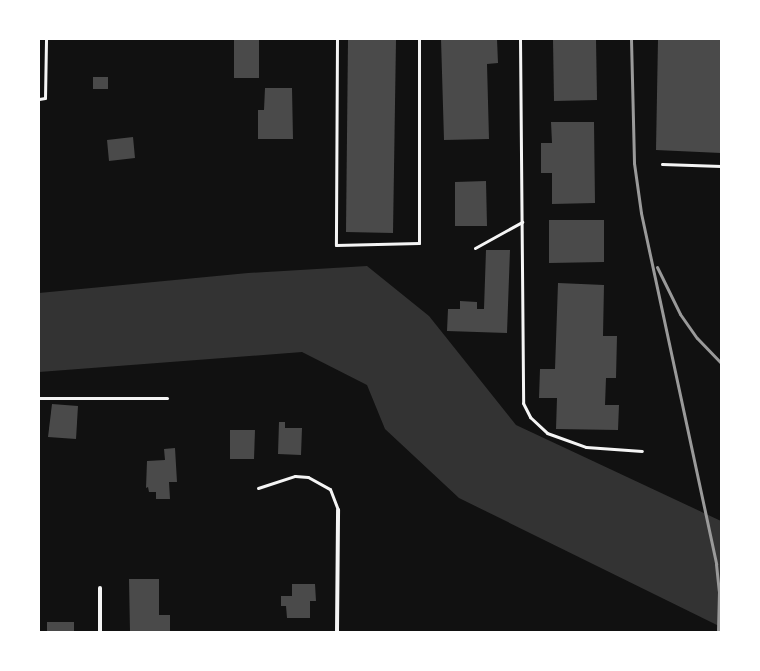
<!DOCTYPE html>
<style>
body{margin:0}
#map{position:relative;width:760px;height:671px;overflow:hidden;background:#111;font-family:Commissioner,sans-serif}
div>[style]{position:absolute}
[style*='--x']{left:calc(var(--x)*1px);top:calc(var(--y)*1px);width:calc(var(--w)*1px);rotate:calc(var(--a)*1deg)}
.water>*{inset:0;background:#333}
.building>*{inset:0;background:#4a4a4a}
.service>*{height:3px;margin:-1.5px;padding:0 1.5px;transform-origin:1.5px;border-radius:1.5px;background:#f5f5f5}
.minor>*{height:4px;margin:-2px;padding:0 2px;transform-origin:2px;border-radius:2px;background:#f5f5f5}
.rail>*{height:3px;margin:-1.5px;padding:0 1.5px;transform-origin:1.5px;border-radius:1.5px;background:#9a9a9a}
span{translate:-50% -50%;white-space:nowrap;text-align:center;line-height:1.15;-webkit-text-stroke:4px #fff;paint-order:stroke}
.frame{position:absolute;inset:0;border:40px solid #fff;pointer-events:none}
</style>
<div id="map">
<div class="water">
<div style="clip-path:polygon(367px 266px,429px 316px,516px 425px,721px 521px,721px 627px,459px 498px,385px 429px,367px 385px,302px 352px,39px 372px,39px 293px,248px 273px)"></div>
</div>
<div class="building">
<div style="clip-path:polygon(234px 39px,259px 39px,259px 78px,234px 78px)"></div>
<div style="clip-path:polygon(348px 39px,396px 39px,393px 233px,346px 232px)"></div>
<div style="clip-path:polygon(441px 39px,497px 39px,498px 63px,487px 64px,489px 139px,444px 140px)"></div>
<div style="clip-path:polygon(553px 39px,596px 39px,597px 100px,554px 101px)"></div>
<div style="clip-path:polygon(658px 39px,721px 39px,721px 153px,656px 150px)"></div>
<div style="clip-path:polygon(93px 77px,108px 77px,108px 89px,93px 89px)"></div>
<div style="clip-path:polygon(265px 88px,292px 88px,293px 139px,258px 139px,258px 110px,264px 110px)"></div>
<div style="clip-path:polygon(551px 122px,594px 122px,595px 203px,552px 204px,552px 173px,541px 173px,541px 143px,552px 143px)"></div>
<div style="clip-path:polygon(133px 137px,135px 158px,109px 161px,107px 140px)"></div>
<div style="clip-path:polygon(486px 181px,487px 226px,455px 226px,455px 182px)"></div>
<div style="clip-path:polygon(549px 220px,604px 220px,604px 262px,549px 263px)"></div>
<div style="clip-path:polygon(486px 250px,510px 250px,507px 333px,447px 331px,448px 309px,460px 309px,460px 301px,477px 302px,477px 309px,484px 309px)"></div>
<div style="clip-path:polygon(558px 283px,604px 285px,603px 336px,617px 336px,616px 378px,606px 378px,605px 405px,619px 405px,618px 430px,556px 429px,557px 398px,539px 398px,540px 369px,555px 369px)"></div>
<div style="clip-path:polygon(52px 404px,78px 406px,76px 439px,48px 437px)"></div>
<div style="clip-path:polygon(279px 422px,285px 422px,285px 428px,302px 428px,301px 455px,278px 454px)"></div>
<div style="clip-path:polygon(230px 430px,255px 430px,254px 459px,230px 459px)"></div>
<div style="clip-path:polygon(175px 448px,177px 482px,169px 482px,170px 499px,156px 499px,156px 492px,149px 492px,148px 487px,146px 488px,147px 461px,165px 460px,164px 449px)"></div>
<div style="clip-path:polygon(129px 579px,159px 579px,159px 615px,170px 615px,170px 632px,130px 632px)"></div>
<div style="clip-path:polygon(292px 584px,315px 584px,316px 601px,310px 601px,310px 618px,287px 618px,286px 606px,281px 606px,281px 596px,292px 596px)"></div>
<div style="clip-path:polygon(47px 622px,74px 622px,74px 632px,47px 632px)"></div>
</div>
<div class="service">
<div style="--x:337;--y:39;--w:206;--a:90.3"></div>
<div style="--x:336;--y:245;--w:83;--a:-1.4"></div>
<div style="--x:419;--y:243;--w:204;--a:-90"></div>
<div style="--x:520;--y:39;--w:364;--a:89.5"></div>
<div style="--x:523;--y:403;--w:16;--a:63"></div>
<div style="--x:530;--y:417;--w:23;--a:43"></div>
<div style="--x:547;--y:433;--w:41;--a:19.7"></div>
<div style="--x:586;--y:447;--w:56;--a:4.1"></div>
<div style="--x:39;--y:99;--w:6;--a:-9"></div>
<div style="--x:45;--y:98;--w:59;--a:-89"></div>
<div style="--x:662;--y:164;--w:59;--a:1.9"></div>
<div style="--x:475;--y:248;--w:54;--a:-29"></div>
<div style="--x:39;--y:398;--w:128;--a:0"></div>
<div style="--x:258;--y:488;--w:39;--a:-18"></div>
<div style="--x:295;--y:476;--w:13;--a:4"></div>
<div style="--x:308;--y:477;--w:25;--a:29"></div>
<div style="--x:330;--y:489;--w:22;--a:69"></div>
</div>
<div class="minor">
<div style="--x:100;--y:588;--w:44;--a:90"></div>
<div style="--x:337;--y:632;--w:122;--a:-89.5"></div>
</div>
<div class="rail">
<div style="--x:631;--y:39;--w:124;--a:88.6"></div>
<div style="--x:634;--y:163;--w:50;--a:82"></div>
<div style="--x:641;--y:213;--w:359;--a:77.9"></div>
<div style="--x:716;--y:564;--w:27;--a:84"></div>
<div style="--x:719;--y:591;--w:41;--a:91.4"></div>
<div style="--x:657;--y:267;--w:52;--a:63.9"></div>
<div style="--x:680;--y:314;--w:29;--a:55"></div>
<div style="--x:697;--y:338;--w:35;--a:46"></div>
</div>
<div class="frame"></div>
</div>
